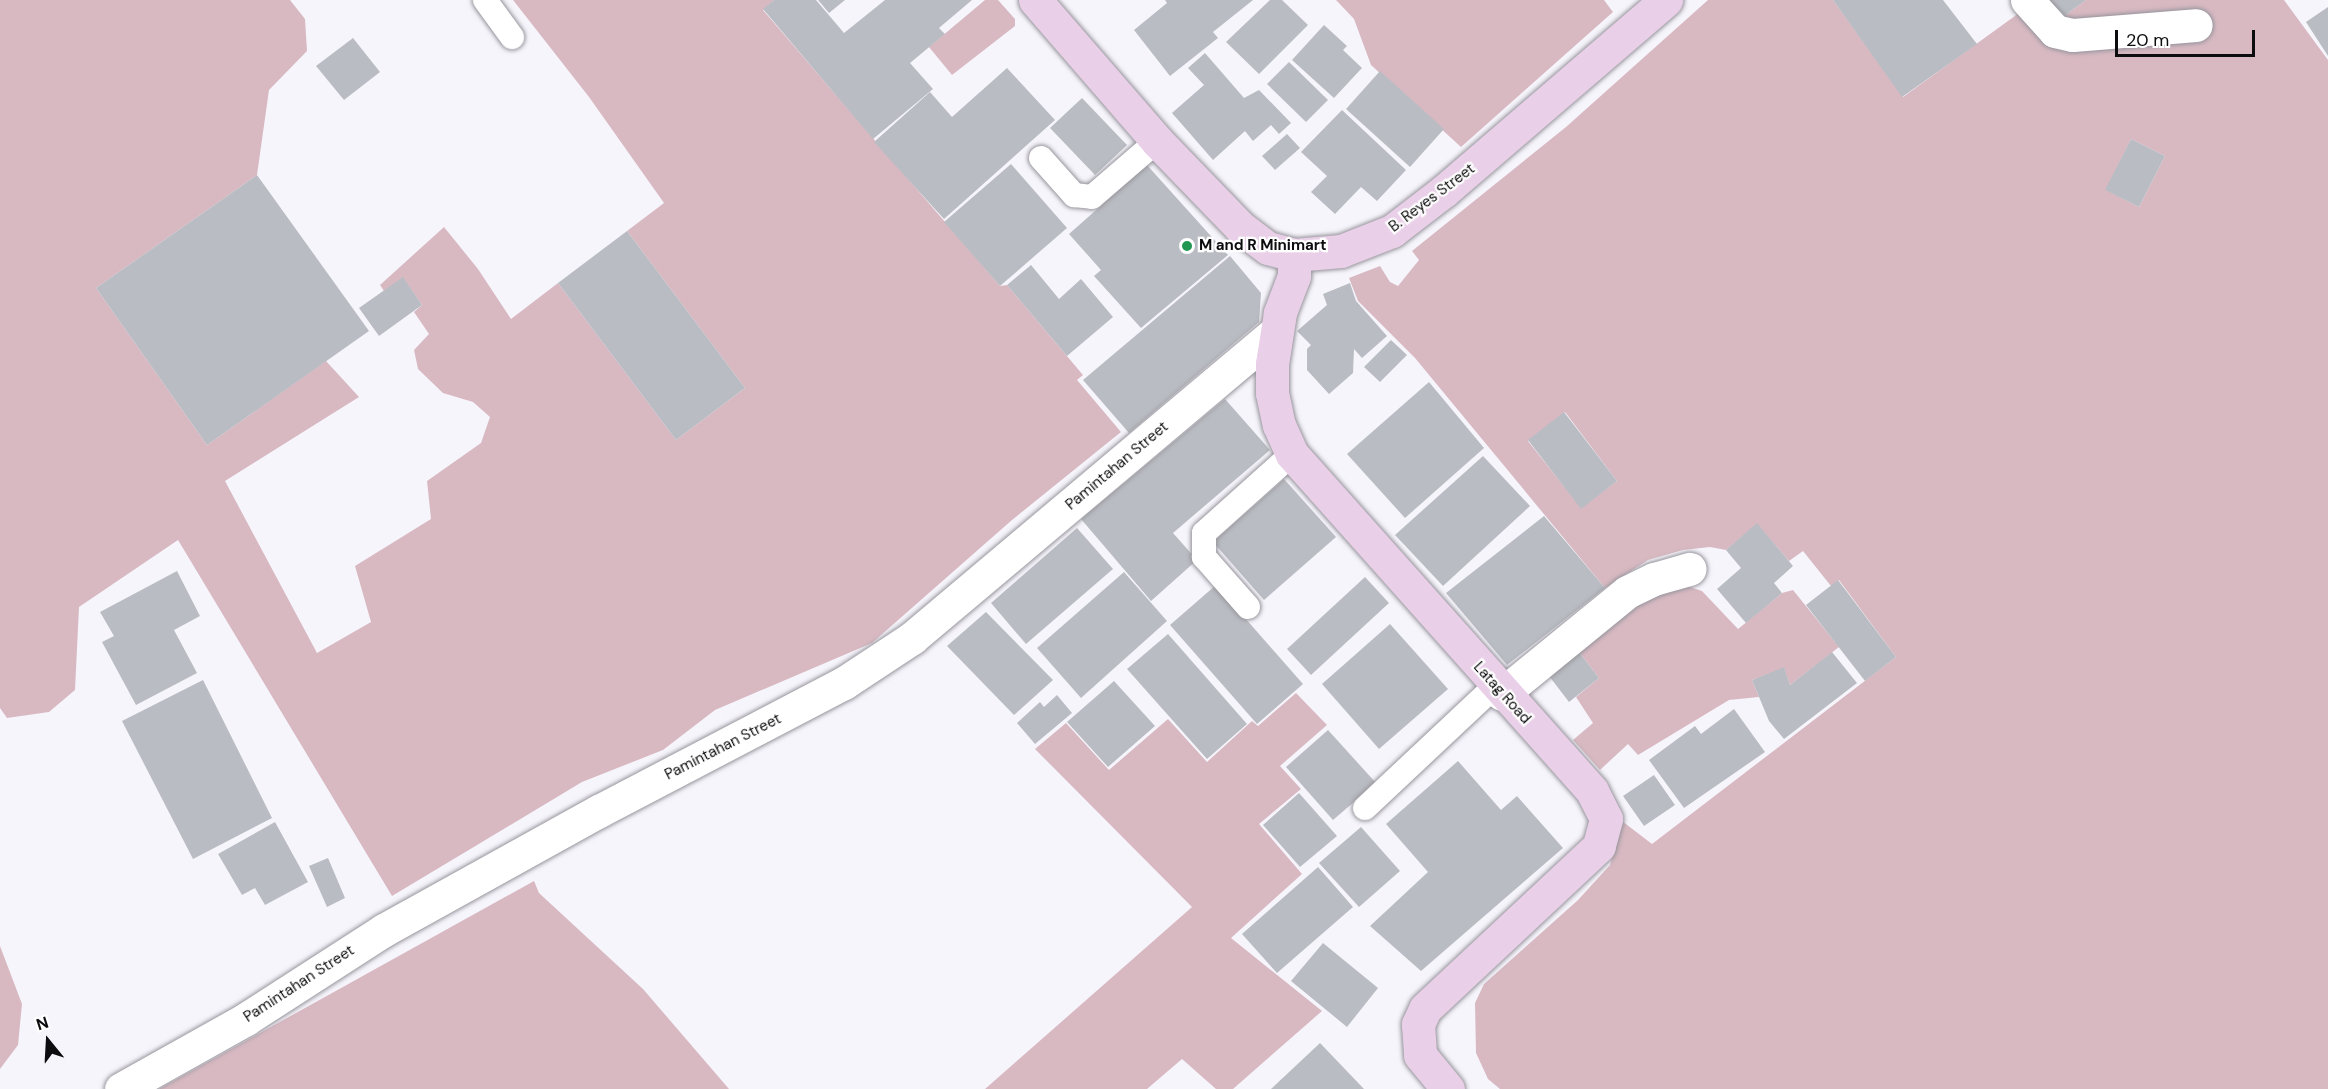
<!DOCTYPE html>
<style>
body{margin:0}
#map{position:relative;width:2328px;height:1089px;overflow:hidden;background:#f7f5fc;font-family:"DM Sans",sans-serif}
div>[style]{position:absolute}
[style*='--x']{left:calc(var(--x)*1px);top:calc(var(--y)*1px);width:calc(var(--w)*1px);rotate:calc(var(--a)*1deg)}
.green>*{inset:0;background:#d8b9c2}
.building>*{inset:0;background:#b9bcc2}
.roads{filter:drop-shadow(0 0 2px #97959c) drop-shadow(0 0 2px #97959c)}
.lane>*{height:24px;margin:-12px;padding:0 12px;transform-origin:12px;border-radius:12px;background:#fff}
.street>*{height:33px;margin:-16.5px;padding:0 16.5px;transform-origin:16.5px;border-radius:16.5px;background:#fff}
.secondary>*{height:33px;margin:-16.5px;padding:0 16.5px;transform-origin:16.5px;border-radius:16.5px;background:#e9d0e8}
.dots>*{width:16px;height:16px;translate:-50% -50%;box-sizing:border-box;border:3px solid #fff;border-radius:50%}
span{translate:-50% -50%;white-space:nowrap;text-align:center;line-height:1.15;-webkit-text-stroke:4.5px #fff;paint-order:stroke}
.street-label{font-size:15px;color:#0d0c0e}
.poi-label{font-size:15px;color:#0d0c0e;font-weight:700}
.left{translate:0 -50%;text-align:left}
.north{position:absolute;left:18px;top:1011px;width:60px;height:60px;-webkit-text-stroke:4px #fff;paint-order:stroke;rotate:342deg;font-size:16px;font-weight:700;line-height:24px;text-align:center;color:#0d0c0e}
.north::after{content:'';display:block;margin:auto;width:21px;height:27px;background:#0d0c0e;clip-path:polygon(50% 0,100% 100%,50% 72%,0 100%)}
.scale{position:absolute;left:2115px;top:30px;width:140px;height:27px;box-sizing:border-box;border:3px solid #0d0c0e;border-top:0;padding-left:8px;font-size:18px;line-height:21px;white-space:nowrap;color:#0d0c0e;-webkit-text-stroke:4px #fff;paint-order:stroke}
</style>
<div id="map">
<div class="green">
<div style="clip-path:polygon(0 0,290px 0,305px 19px,307px 51px,269px 90px,257px 175px,96px 288px,207px 445px,326px 361px,359px 397px,225px 481px,317px 653px,371px 622px,355px 566px,431px 519px,427px 481px,481px 443px,490px 417px,473px 402px,443px 393px,418px 369px,414px 350px,429px 334px,414px 312px,422px 305px,403px 278px,384px 291px,380px 285px,444px 227px,478px 269px,511px 319px,558px 283px,676px 440px,745px 388px,627px 231px,664px 203px,589px 97px,513px 0,774px 0,763px 10px,1000px 286px,1007px 285px,1083px 375px,1077px 380px,1121px 432px,1012px 520px,872px 643px,715px 710px,663px 750px,582px 782px,392px 896px,178px 540px,79px 607px,75px 690px,49px 712px,7px 718px,0 708px)"></div>
<div style="clip-path:polygon(985px 0,998px 0,1015px 19px,1015px 26px,952px 75px,929px 47px)"></div>
<div style="clip-path:polygon(1336px 0,1604px 0,1613px 12px,1461px 147px,1371px 65px,1354px 19px)"></div>
<div style="clip-path:polygon(evenodd,1708px 0,1833px 0,1903px 97px,2019px 13px,2056px 22px,2086px 0,2284px 0,2328px 60px,2328px 1089px,1500px 1089px,1488px 1079px,1476px 1053px,1475px 1003px,1484px 984px,1578px 900px,1610px 865px,1622px 821px,1652px 844px,1896px 657px,1839px 580px,1831px 586px,1803px 551px,1789px 561px,1757px 524px,1726px 550px,1710px 547px,1683px 550px,1648px 560px,1605px 588px,1415px 358px,1358px 301px,1349px 278px,1380px 266px,1390px 282px,1398px 286px,1419px 260px,1412px 251px,1566px 127px,1708px 0,2131px 139px,2165px 156px,2139px 207px,2106px 190px,2131px 139px,1708px 0,1565px 412px,1617px 481px,1581px 508px,1528px 441px,1565px 412px)"></div>
<div style="clip-path:polygon(1687px 586px,1702px 591px,1738px 629px,1782px 593px,1793px 590px,1839px 647px,1790px 685px,1784px 668px,1752px 680px,1759px 697px,1729px 700px,1638px 755px,1628px 744px,1600px 770px,1573px 740px,1593px 723px,1576px 697px,1599px 678px,1576px 648px,1612px 615px,1659px 592px)"></div>
<div style="clip-path:polygon(1296px 693px,1327px 725px,1280px 766px,1301px 789px,1259px 824px,1302px 874px,1231px 938px,1322px 1011px,1233px 1089px,1216px 1089px,1182px 1059px,1147px 1089px,985px 1089px,1192px 907px,1035px 749px,1066px 723px,1109px 770px,1168px 719px,1207px 762px,1252px 721px,1258px 726px)"></div>
<div style="clip-path:polygon(534px 881px,539px 893px,643px 989px,729px 1089px,159px 1089px)"></div>
<div style="clip-path:polygon(0 946px,22px 1004px,18px 1045px,0 1069px)"></div>
</div>
<div class="building">
<div style="clip-path:polygon(774px 0,816px 0,844px 33px,885px 0,972px 0,939px 28px,945px 34px,910px 63px,933px 89px,873px 139px,763px 9px)"></div>
<div style="clip-path:polygon(818px 0,845px 0,829px 13px)"></div>
<div style="clip-path:polygon(1165px 0,1253px 0,1213px 32px,1218px 38px,1170px 76px,1134px 30px,1167px 3px)"></div>
<div style="clip-path:polygon(1270px 0,1282px 0,1308px 25px,1259px 74px,1226px 42px)"></div>
<div style="clip-path:polygon(1833px 0,1943px 0,1977px 44px,1902px 97px)"></div>
<div style="clip-path:polygon(2039px 0,2086px 0,2056px 22px)"></div>
<div style="clip-path:polygon(2328px 7px,2328px 56px,2306px 22px)"></div>
<div style="clip-path:polygon(1324px 25px,1347px 46px,1343px 50px,1362px 68px,1334px 98px,1292px 60px)"></div>
<div style="clip-path:polygon(353px 38px,380px 72px,344px 100px,316px 66px)"></div>
<div style="clip-path:polygon(1205px 53px,1244px 98px,1259px 90px,1291px 123px,1279px 134px,1271px 125px,1253px 141px,1245px 131px,1213px 160px,1172px 113px,1204px 85px,1188px 68px)"></div>
<div style="clip-path:polygon(1289px 62px,1328px 100px,1306px 122px,1267px 84px)"></div>
<div style="clip-path:polygon(1007px 68px,1055px 120px,944px 219px,874px 142px,930px 92px,952px 117px)"></div>
<div style="clip-path:polygon(1380px 71px,1444px 129px,1410px 167px,1346px 109px)"></div>
<div style="clip-path:polygon(1082px 98px,1127px 145px,1095px 175px,1050px 128px)"></div>
<div style="clip-path:polygon(1342px 110px,1406px 170px,1377px 201px,1361px 187px,1335px 214px,1311px 192px,1327px 176px,1301px 152px)"></div>
<div style="clip-path:polygon(1287px 134px,1300px 148px,1275px 170px,1262px 156px)"></div>
<div style="clip-path:polygon(2131px 139px,2165px 156px,2139px 207px,2105px 190px)"></div>
<div style="clip-path:polygon(1011px 164px,1067px 228px,1000px 286px,944px 222px)"></div>
<div style="clip-path:polygon(1147px 165px,1228px 255px,1141px 328px,1094px 276px,1101px 270px,1069px 234px)"></div>
<div style="clip-path:polygon(257px 175px,369px 331px,207px 445px,96px 288px)"></div>
<div style="clip-path:polygon(627px 231px,745px 388px,676px 440px,558px 283px)"></div>
<div style="clip-path:polygon(1230px 256px,1261px 293px,1259px 322px,1129px 433px,1083px 380px)"></div>
<div style="clip-path:polygon(1031px 265px,1059px 299px,1081px 279px,1113px 317px,1067px 356px,1007px 285px)"></div>
<div style="clip-path:polygon(403px 277px,422px 305px,379px 336px,359px 308px)"></div>
<div style="clip-path:polygon(1350px 283px,1356px 301px,1387px 336px,1362px 358px,1354px 349px,1353px 373px,1329px 394px,1307px 370px,1307px 349px,1311px 345px,1297px 331px,1327px 305px,1323px 294px)"></div>
<div style="clip-path:polygon(1391px 340px,1407px 355px,1380px 382px,1364px 367px)"></div>
<div style="clip-path:polygon(1429px 382px,1484px 448px,1405px 518px,1347px 454px)"></div>
<div style="clip-path:polygon(1225px 399px,1270px 450px,1173px 533px,1197px 560px,1151px 601px,1081px 519px)"></div>
<div style="clip-path:polygon(1564px 412px,1617px 481px,1581px 509px,1528px 440px)"></div>
<div style="clip-path:polygon(1483px 456px,1530px 506px,1443px 586px,1395px 535px)"></div>
<div style="clip-path:polygon(1284px 479px,1336px 537px,1264px 600px,1213px 542px)"></div>
<div style="clip-path:polygon(1544px 516px,1605px 588px,1507px 665px,1446px 593px)"></div>
<div style="clip-path:polygon(1757px 523px,1793px 566px,1774px 583px,1782px 593px,1746px 623px,1717px 589px,1741px 568px,1726px 550px)"></div>
<div style="clip-path:polygon(1077px 528px,1113px 569px,1026px 644px,991px 603px)"></div>
<div style="clip-path:polygon(177px 571px,200px 616px,174px 630px,197px 673px,136px 705px,102px 642px,114px 636px,100px 612px)"></div>
<div style="clip-path:polygon(1124px 572px,1167px 621px,1081px 698px,1037px 648px)"></div>
<div style="clip-path:polygon(1365px 577px,1389px 603px,1311px 675px,1287px 649px)"></div>
<div style="clip-path:polygon(1838px 580px,1896px 657px,1865px 681px,1806px 605px)"></div>
<div style="clip-path:polygon(1216px 585px,1303px 684px,1257px 724px,1170px 625px)"></div>
<div style="clip-path:polygon(986px 612px,1053px 680px,1014px 715px,947px 646px)"></div>
<div style="clip-path:polygon(1390px 624px,1448px 689px,1379px 749px,1322px 684px)"></div>
<div style="clip-path:polygon(1168px 634px,1247px 724px,1207px 759px,1127px 669px)"></div>
<div style="clip-path:polygon(1576px 648px,1599px 678px,1569px 702px,1546px 672px)"></div>
<div style="clip-path:polygon(1832px 652px,1857px 683px,1784px 739px,1769px 721px,1752px 680px,1784px 667px,1790px 685px)"></div>
<div style="clip-path:polygon(203px 680px,272px 818px,193px 859px,122px 721px)"></div>
<div style="clip-path:polygon(1114px 681px,1155px 726px,1108px 767px,1067px 722px)"></div>
<div style="clip-path:polygon(1057px 695px,1072px 713px,1035px 744px,1017px 723px,1040px 702px,1044px 707px)"></div>
<div style="clip-path:polygon(1734px 709px,1765px 752px,1684px 808px,1649px 760px,1695px 726px,1701px 734px)"></div>
<div style="clip-path:polygon(1328px 730px,1376px 783px,1333px 820px,1286px 767px)"></div>
<div style="clip-path:polygon(1458px 761px,1501px 810px,1517px 796px,1563px 848px,1421px 971px,1370px 926px,1428px 872px,1386px 824px)"></div>
<div style="clip-path:polygon(1654px 775px,1675px 805px,1644px 826px,1623px 796px)"></div>
<div style="clip-path:polygon(1299px 793px,1337px 836px,1300px 867px,1263px 825px)"></div>
<div style="clip-path:polygon(275px 822px,308px 882px,265px 905px,255px 888px,242px 895px,218px 854px)"></div>
<div style="clip-path:polygon(1361px 827px,1400px 871px,1359px 907px,1319px 863px)"></div>
<div style="clip-path:polygon(328px 858px,345px 898px,327px 907px,309px 866px)"></div>
<div style="clip-path:polygon(1318px 867px,1353px 907px,1277px 973px,1242px 934px)"></div>
<div style="clip-path:polygon(1323px 943px,1378px 988px,1347px 1027px,1291px 981px)"></div>
<div style="clip-path:polygon(1320px 1043px,1364px 1089px,1271px 1089px)"></div>
</div>
<div class="roads">
<div class="lane">
<div style="--x:485;--y:0;--w:46;--a:53.9"></div>
<div style="--x:1041;--y:158;--w:50;--a:48.3"></div>
<div style="--x:1074;--y:195;--w:18;--a:6"></div>
<div style="--x:1092;--y:197;--w:86;--a:-40.7"></div>
<div style="--x:1248;--y:607;--w:67;--a:-131.3"></div>
<div style="--x:1204;--y:557;--w:24;--a:-90"></div>
<div style="--x:1204;--y:533;--w:118;--a:-41.9"></div>
<div style="--x:1365;--y:808;--w:178;--a:-43.2"></div>
</div>
<div class="street">
<div style="--x:2027;--y:0;--w:42;--a:47.9"></div>
<div style="--x:2055;--y:31;--w:18;--a:13"></div>
<div style="--x:2073;--y:35;--w:123;--a:-4.6"></div>
<div style="--x:1502;--y:694;--w:161;--a:-39.2"></div>
<div style="--x:1627;--y:592;--w:30;--a:-26"></div>
<div style="--x:1654;--y:579;--w:37;--a:-16"></div>
<div style="--x:121;--y:1089;--w:143;--a:-29.2"></div>
<div style="--x:246;--y:1019;--w:164;--a:-32.8"></div>
<div style="--x:384;--y:930;--w:246;--a:-29"></div>
<div style="--x:599;--y:811;--w:276;--a:-27.6"></div>
<div style="--x:844;--y:683;--w:82;--a:-33.5"></div>
<div style="--x:912;--y:638;--w:476;--a:-40.1"></div>
</div>
<div class="secondary">
<div style="--x:1035;--y:0;--w:186;--a:49.1"></div>
<div style="--x:1157;--y:141;--w:120;--a:46"></div>
<div style="--x:1240;--y:227;--w:35;--a:37"></div>
<div style="--x:1268;--y:248;--w:27;--a:15"></div>
<div style="--x:1294;--y:255;--w:47;--a:-4.9"></div>
<div style="--x:1341;--y:251;--w:55;--a:-21.4"></div>
<div style="--x:1392;--y:231;--w:66;--a:-37.6"></div>
<div style="--x:1444;--y:191;--w:293;--a:-40.7"></div>
<div style="--x:1294;--y:255;--w:21;--a:90"></div>
<div style="--x:1294;--y:276;--w:40;--a:111"></div>
<div style="--x:1280;--y:313;--w:52;--a:98.9"></div>
<div style="--x:1272;--y:364;--w:29;--a:90"></div>
<div style="--x:1272;--y:393;--w:33;--a:78"></div>
<div style="--x:1279;--y:425;--w:32;--a:66"></div>
<div style="--x:1292;--y:454;--w:451;--a:48.3"></div>
<div style="--x:1592;--y:791;--w:31;--a:63"></div>
<div style="--x:1606;--y:819;--w:28;--a:105"></div>
<div style="--x:1599;--y:846;--w:238;--a:136.9"></div>
<div style="--x:1425;--y:1009;--w:17;--a:115"></div>
<div style="--x:1418;--y:1024;--w:31;--a:86"></div>
<div style="--x:1420;--y:1055;--w:44;--a:50.5"></div>
</div>
</div>
<div class="dots">
<div style="left:1187px;top:246px;background:#219651"></div>
</div>
<div class="street-label">
<span style="left:1432px;top:198px;rotate:-37deg">B. Reyes Street</span>
<span style="left:1117px;top:466px;rotate:-40deg">Pamintahan Street</span>
<span style="left:1502px;top:693px;rotate:48deg">Latag Road</span>
<span style="left:723px;top:747px;rotate:-27deg">Pamintahan Street</span>
<span style="left:299px;top:984px;rotate:-33deg">Pamintahan Street</span>
</div>
<div class="poi-label">
<span class="left" style="left:1199px;top:246px">M and R Minimart</span>
</div>
<div class="north">N</div>
<div class="scale">20 m</div>
</div>
